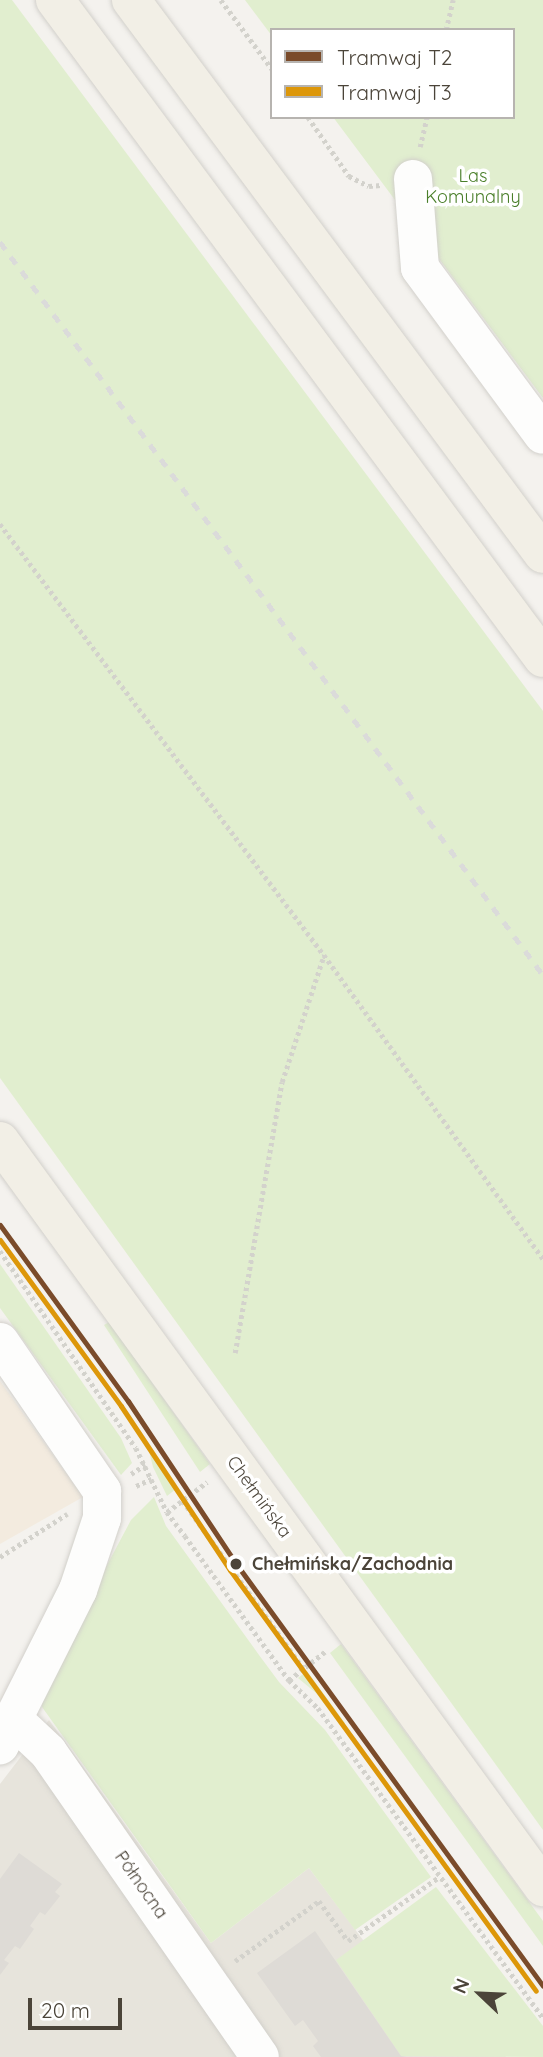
<!DOCTYPE html>
<meta charset="utf-8">
<style>
body{margin:0}
#map{position:relative;width:543px;height:2057px;overflow:hidden;background:#f4f2ee;font-family:Quicksand,sans-serif}
div>[style]{position:absolute}
[style*='--x']{left:calc(var(--x)*1px);top:calc(var(--y)*1px);width:calc(var(--w)*1px);rotate:calc(var(--a)*1deg)}
.residential>*{inset:0;background:#e7e4dc}
.commercial>*{inset:0;background:#f3ebdf}
.green>*{inset:0;background:#e1eecf}
.building>*{inset:0;background:#dedbd6}
.path>*{height:4.5px;margin-top:-2.25px;transform-origin:0;background:repeating-linear-gradient(90deg,#d3d2cc 0 3.5px,transparent 0 7px)}
.roads{filter:drop-shadow(0 0 2px #d2d0cb) drop-shadow(0 0 2px #d2d0cb)}
.minor>*{height:38px;margin:-19px;padding:0 19px;transform-origin:19px;border-radius:19px;background:#fdfdfc}
.major>*{height:38px;margin:-19px;padding:0 19px;transform-origin:19px;border-radius:19px;background:#f2efe6}
.rail>*{height:5px;margin-top:-2.5px;transform-origin:0;background:repeating-linear-gradient(90deg,#dbdbda 0 9px,transparent 0 18px)}
.tram-1>*{height:5px;margin:-2.5px;padding:0 2.5px;transform-origin:2.5px;border-radius:2.5px;background:#7a4b2a}
.tram-2>*{height:5px;margin:-2.5px;padding:0 2.5px;transform-origin:2.5px;border-radius:2.5px;background:#dd9709}
.dots>*{width:19px;height:19px;translate:-50% -50%;box-sizing:border-box;border:4px solid #fff;border-radius:50%}
span{translate:-50% -50%;white-space:nowrap;text-align:center;line-height:1.15;-webkit-text-stroke:7px #fff;paint-order:stroke}
.park-label{font-size:18px;color:#4a7f2a}
.street-label{font-size:18px;color:#4b4439}
.stop-label{font-size:18px;color:#4b4439;font-weight:700}
.left{translate:0 -50%;text-align:left}
.legend{position:absolute;left:270px;top:28px;width:245px;height:91px;box-sizing:border-box;background:#fff;border:2px solid #b7b4b0;margin:0;padding:9px 12px;list-style:none;font-size:21px;color:#4b4439}
.legend li{display:flex;align-items:center;gap:14px;height:35px}
.legend b{width:35px;border:2px solid #b7b4b0}
.north{position:absolute;left:445px;top:1959px;width:70px;height:70px;-webkit-text-stroke:5px #fff;paint-order:stroke;rotate:293deg;font-size:19px;font-weight:700;line-height:28px;text-align:center;color:#4b4439}
.north::after{content:'';display:block;margin:auto;width:24px;height:32px;background:#4b4439;clip-path:polygon(50% 0,100% 100%,50% 72%,0 100%)}
.scale{position:absolute;left:28px;top:1998px;width:94px;height:32px;box-sizing:border-box;border:4px solid #4b4439;border-top:0;padding-left:9px;font-size:21px;line-height:24px;white-space:nowrap;color:#4b4439;-webkit-text-stroke:5px #fff;paint-order:stroke}
</style>
<div id="map">
<div class="residential">
<div style="clip-path:polygon(49px 1720px,211px 1943px,309px 1868px,363px 1940px,497px 2043px,506px 2057px,0 2057px,0 1784px)"></div>
</div>
<div class="commercial">
<div style="clip-path:polygon(0 1381px,83px 1497px,0 1544px)"></div>
</div>
<div class="green">
<div style="clip-path:polygon(0 0,12px 0,543px 711px,543px 1830px,0 1078px)"></div>
<div style="clip-path:polygon(245px 0,543px 0,543px 398px,333px 117px,513px 117px,513px 30px,272px 30px,272px 36px)"></div>
<div style="clip-path:polygon(0 1264px,121px 1438px,132px 1463px,121px 1475px,0 1308px)"></div>
<div style="clip-path:polygon(109px 1322px,210px 1464px,200px 1472px,104px 1325px)"></div>
<div style="clip-path:polygon(149px 1451px,176px 1489px,167px 1496px,153px 1467px)"></div>
<div style="clip-path:polygon(154px 1497px,166px 1526px,259px 1655px,279px 1682px,325px 1730px,431px 1877px,355px 1930px,309px 1868px,211px 1943px,42px 1707px,41px 1689px,131px 1520px)"></div>
<div style="clip-path:polygon(341px 1644px,543px 1921px,543px 1946px,330px 1653px)"></div>
<div style="clip-path:polygon(307px 1671px,345px 1723px,340px 1725px,316px 1693px,298px 1678px)"></div>
<div style="clip-path:polygon(436px 1887px,543px 2026px,543px 2057px,401px 2056px,336px 1960px)"></div>
</div>
<div class="building">
<div style="clip-path:polygon(19px 1853px,62px 1884px,55px 1892px,60px 1896px,45px 1915px,40px 1912px,30px 1926px,34px 1929px,20px 1949px,15px 1946px,4px 1960px,9px 1963px,0 1975px,0 1879px)"></div>
<div style="clip-path:polygon(315px 1931px,401px 2056px,406px 2057px,321px 2057px,313px 2046px,318px 2041px,303px 2020px,295px 2026px,257px 1973px)"></div>
</div>
<div class="path">
<div style="--x:221;--y:0;--w:86;--a:53.5"></div>
<div style="--x:446;--y:30;--w:31;--a:-77"></div>
<div style="--x:308;--y:117;--w:72;--a:55.2"></div>
<div style="--x:349;--y:176;--w:22;--a:27"></div>
<div style="--x:369;--y:186;--w:12;--a:-5"></div>
<div style="--x:420;--y:147;--w:31;--a:-77"></div>
<div style="--x:0;--y:524;--w:539;--a:53.07"></div>
<div style="--x:324;--y:955;--w:375;--a:54.2"></div>
<div style="--x:0;--y:1251;--w:239;--a:55.4"></div>
<div style="--x:136;--y:1448;--w:71;--a:64.2"></div>
<div style="--x:167;--y:1512;--w:30;--a:53"></div>
<div style="--x:185;--y:1536;--w:178;--a:54.2"></div>
<div style="--x:289;--y:1680;--w:40;--a:44"></div>
<div style="--x:318;--y:1708;--w:383;--a:54"></div>
<div style="--x:235;--y:1353;--w:275;--a:-80.2"></div>
<div style="--x:282;--y:1082;--w:134;--a:-71.7"></div>
<div style="--x:131;--y:1474;--w:17;--a:-33"></div>
<div style="--x:136;--y:1486;--w:17;--a:-25"></div>
<div style="--x:183;--y:1501;--w:206;--a:54.3"></div>
<div style="--x:167;--y:1512;--w:50;--a:-36.9"></div>
<div style="--x:0;--y:1557;--w:80;--a:-32.7"></div>
<div style="--x:289;--y:1680;--w:48;--a:-38.3"></div>
<div style="--x:235;--y:1961;--w:103;--a:-35.5"></div>
<div style="--x:319;--y:1901;--w:49;--a:54.1"></div>
<div style="--x:348;--y:1941;--w:111;--a:-35.1"></div>
</div>
<div class="roads">
<div class="minor">
<div style="--x:413;--y:179;--w:89;--a:85.5"></div>
<div style="--x:420;--y:268;--w:207;--a:53.6"></div>
<div style="--x:0;--y:1342;--w:181;--a:55.6"></div>
<div style="--x:102;--y:1491;--w:27;--a:90"></div>
<div style="--x:102;--y:1518;--w:76;--a:108.4"></div>
<div style="--x:78;--y:1590;--w:174;--a:116.7"></div>
<div style="--x:13;--y:1719;--w:48;--a:43.3"></div>
<div style="--x:48;--y:1752;--w:371;--a:55.2"></div>
</div>
<div class="major">
<div style="--x:55;--y:0;--w:819;--a:53.44"></div>
<div style="--x:131;--y:0;--w:690;--a:53.36"></div>
<div style="--x:0;--y:1141;--w:923;--a:53.95"></div>
</div>
</div>
<div class="rail">
<div style="--x:0;--y:242;--w:912;--a:53.47"></div>
</div>
<div class="tram-1">
<div style="--x:0;--y:1225;--w:218;--a:54"></div>
<div style="--x:128;--y:1401;--w:197;--a:56.4"></div>
<div style="--x:237;--y:1565;--w:520;--a:53.99"></div>
</div>
<div class="tram-2">
<div style="--x:0;--y:1240;--w:205;--a:53.9"></div>
<div style="--x:121;--y:1406;--w:197;--a:56.4"></div>
<div style="--x:230;--y:1570;--w:520;--a:53.99"></div>
</div>
<div class="dots">
<div style="left:236px;top:1564px;background:#4b4439"></div>
</div>
<div class="park-label">
<span style="left:473px;top:187px">Las<br>Komunalny</span>
</div>
<div class="street-label">
<span style="left:259px;top:1497px;rotate:54deg">Chełmińska</span>
<span style="left:141px;top:1885px;rotate:55deg">Północna</span>
</div>
<div class="stop-label">
<span class="left" style="left:252px;top:1564px">Chełmińska/Zachodnia</span>
</div>
<ul class="legend">
<li><b style="height:9px;background:#7a4b2a"></b>Tramwaj T2</li>
<li><b style="height:9px;background:#dd9709"></b>Tramwaj T3</li>
</ul>
<div class="north">N</div>
<div class="scale">20 m</div>
</div>
